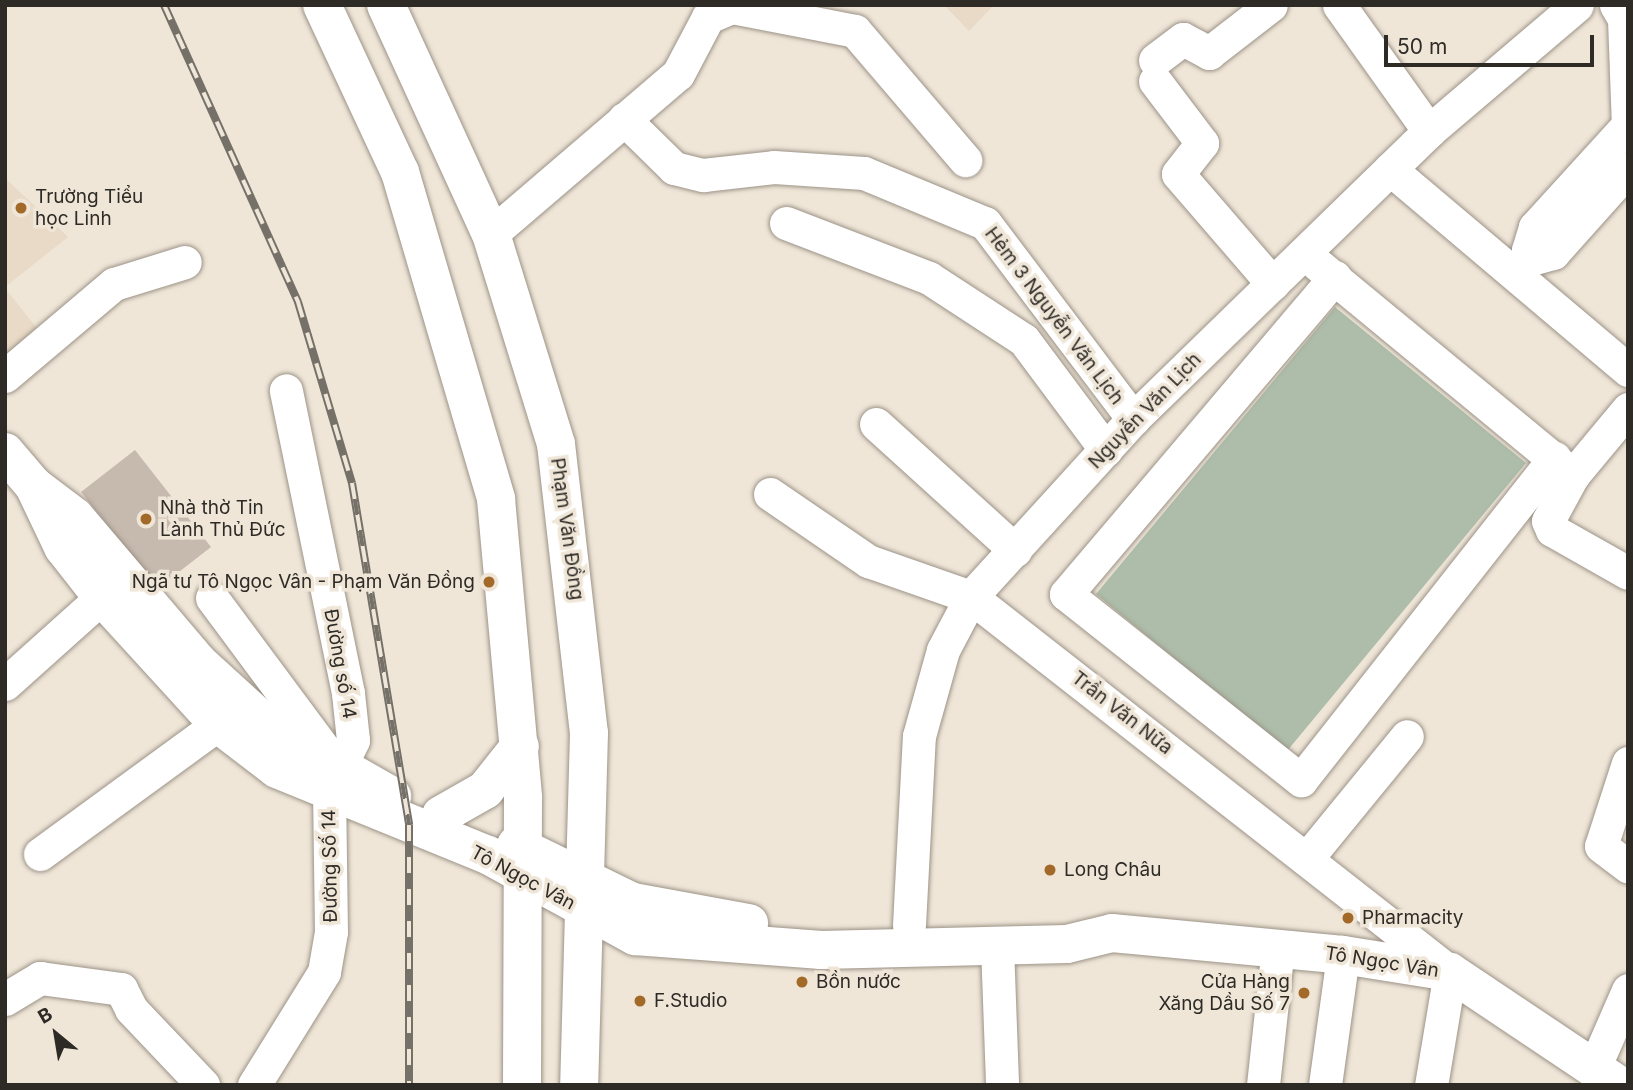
<!DOCTYPE html>
<meta charset="utf-8">
<style>
body{margin:0}
#map{position:relative;width:1633px;height:1090px;overflow:hidden;background:#efe6d8;font-family:Inter,sans-serif}
div>[style]{position:absolute}
[style*='--x']{left:calc(var(--x)*1px);top:calc(var(--y)*1px);width:calc(var(--w)*1px);rotate:calc(var(--a)*1deg)}
.built>*{inset:0;background:#e8dac6}
.green>*{inset:0;background:#adbda9}
.building>*{inset:0;background:#c6b9ae}
.roads{filter:drop-shadow(0 0 2px #9c9387) drop-shadow(0 0 2px #9c9387)}
.minor>*{height:33px;margin:-16.5px;padding:0 16.5px;transform-origin:16.5px;border-radius:16.5px;background:#fff}
.major>*{height:38px;margin:-19px;padding:0 19px;transform-origin:19px;border-radius:19px;background:#fff}
.highway>*{height:38px;margin:-19px;padding:0 19px;transform-origin:19px;border-radius:19px;background:#fff}
.rail>*{height:8px;margin-top:-4px;transform-origin:0;background:repeating-linear-gradient(90deg,#efe6d8 0 16px,#767168 0 32px);box-sizing:border-box;border-block:2px solid #767168}
.dots>*{width:19px;height:19px;translate:-50% -50%;box-sizing:border-box;border:4px solid #efe6d8;border-radius:50%}
span{translate:-50% -50%;white-space:nowrap;text-align:center;line-height:1.15;-webkit-text-stroke:7px #efe6d8;paint-order:stroke}
.poi-label{font-size:19px;color:#2e2b26}
.left{translate:0 -50%;text-align:left}
.right{translate:-100% -50%;text-align:right}
.street-label{font-size:19px;color:#2e2b26}
.frame{position:absolute;inset:0;border:7px solid #2e2b26;pointer-events:none}
.north{position:absolute;left:21px;top:999px;width:70px;height:70px;-webkit-text-stroke:5px #efe6d8;paint-order:stroke;rotate:330deg;font-size:19px;font-weight:700;line-height:28px;text-align:center;color:#2e2b26}
.north::after{content:'';display:block;margin:auto;width:24px;height:32px;background:#2e2b26;clip-path:polygon(50% 0,100% 100%,50% 72%,0 100%)}
.scale{position:absolute;left:1384px;top:35px;width:210px;height:32px;box-sizing:border-box;border:4px solid #2e2b26;border-top:0;padding-left:9px;font-size:21px;line-height:24px;white-space:nowrap;color:#2e2b26;-webkit-text-stroke:5px #efe6d8;paint-order:stroke}
</style>
<div id="map">
<div class="built">
<div style="clip-path:polygon(944px 5px,994px 5px,969px 31px)"></div>
<div style="clip-path:polygon(5px 178px,68px 237px,5px 287px)"></div>
<div style="clip-path:polygon(5px 288px,54px 350px,5px 387px)"></div>
</div>
<div class="green">
<div style="clip-path:polygon(1335px 307px,1526px 463px,1287px 751px,1096px 594px)"></div>
</div>
<div class="building">
<div style="clip-path:polygon(135px 450px,211px 547px,157px 589px,81px 492px)"></div>
</div>
<div class="roads">
<div class="minor">
<div style="--x:1339;--y:5;--w:155;--a:54.5"></div>
<div style="--x:1616;--y:5;--w:16;--a:60"></div>
<div style="--x:1624;--y:19;--w:108;--a:87.9"></div>
<div style="--x:1155;--y:60;--w:35;--a:-37"></div>
<div style="--x:1183;--y:39;--w:30;--a:28"></div>
<div style="--x:1209;--y:53;--w:78;--a:-37.7"></div>
<div style="--x:1155;--y:81;--w:78;--a:52.8"></div>
<div style="--x:1202;--y:143;--w:39;--a:128"></div>
<div style="--x:1178;--y:174;--w:145;--a:49.2"></div>
<div style="--x:624;--y:119;--w:70;--a:44.4"></div>
<div style="--x:674;--y:168;--w:30;--a:14"></div>
<div style="--x:703;--y:175;--w:71;--a:-6.4"></div>
<div style="--x:774;--y:167;--w:90;--a:3.8"></div>
<div style="--x:864;--y:173;--w:131;--a:22.5"></div>
<div style="--x:985;--y:223;--w:246;--a:52.9"></div>
<div style="--x:1627;--y:126;--w:137;--a:132.3"></div>
<div style="--x:1535;--y:227;--w:24;--a:107"></div>
<div style="--x:1528;--y:250;--w:12;--a:35"></div>
<div style="--x:1538;--y:257;--w:16;--a:-15"></div>
<div style="--x:1553;--y:253;--w:113;--a:-48.2"></div>
<div style="--x:1390;--y:169;--w:312;--a:40.2"></div>
<div style="--x:786;--y:223;--w:153;--a:21"></div>
<div style="--x:929;--y:278;--w:113;--a:33.1"></div>
<div style="--x:1024;--y:340;--w:137;--a:53.3"></div>
<div style="--x:491;--y:234;--w:246;--a:-40.6"></div>
<div style="--x:678;--y:74;--w:64;--a:-62.2"></div>
<div style="--x:708;--y:17;--w:26;--a:-23"></div>
<div style="--x:732;--y:7;--w:125;--a:11"></div>
<div style="--x:855;--y:31;--w:170;--a:49.5"></div>
<div style="--x:1317;--y:264;--w:332;--a:39.5"></div>
<div style="--x:1335;--y:277;--w:416;--a:130.3"></div>
<div style="--x:1066;--y:594;--w:300;--a:38.4"></div>
<div style="--x:1301;--y:780;--w:410;--a:-51.8"></div>
<div style="--x:5;--y:376;--w:143;--a:-40.2"></div>
<div style="--x:114;--y:284;--w:74;--a:-17.2"></div>
<div style="--x:1628;--y:409;--w:86;--a:129.8"></div>
<div style="--x:1573;--y:475;--w:52;--a:118.5"></div>
<div style="--x:1548;--y:521;--w:10;--a:66"></div>
<div style="--x:1552;--y:530;--w:87;--a:29.5"></div>
<div style="--x:876;--y:424;--w:188;--a:42.2"></div>
<div style="--x:770;--y:494;--w:119;--a:34.4"></div>
<div style="--x:868;--y:561;--w:109;--a:19.3"></div>
<div style="--x:971;--y:597;--w:608;--a:38.06"></div>
<div style="--x:1450;--y:972;--w:115;--a:99.5"></div>
<div style="--x:212;--y:598;--w:213;--a:53.4"></div>
<div style="--x:339;--y:769;--w:32;--a:-64"></div>
<div style="--x:353;--y:740;--w:47;--a:-96.1"></div>
<div style="--x:348;--y:693;--w:309;--a:-101.6"></div>
<div style="--x:5;--y:684;--w:130;--a:-41.9"></div>
<div style="--x:1628;--y:763;--w:87;--a:108"></div>
<div style="--x:1601;--y:846;--w:34;--a:37"></div>
<div style="--x:40;--y:854;--w:220;--a:-36.1"></div>
<div style="--x:1308;--y:857;--w:156;--a:-50.7"></div>
<div style="--x:909;--y:925;--w:189;--a:-87"></div>
<div style="--x:919;--y:736;--w:89;--a:-74.4"></div>
<div style="--x:943;--y:650;--w:60;--a:-62.2"></div>
<div style="--x:971;--y:597;--w:241;--a:-47.7"></div>
<div style="--x:1133;--y:419;--w:413;--a:-44.2"></div>
<div style="--x:1429;--y:131;--w:194;--a:-40.4"></div>
<div style="--x:997;--y:946;--w:139;--a:87.9"></div>
<div style="--x:5;--y:999;--w:41;--a:-31"></div>
<div style="--x:40;--y:978;--w:82;--a:7.7"></div>
<div style="--x:121;--y:989;--w:22;--a:63"></div>
<div style="--x:131;--y:1009;--w:105;--a:46.5"></div>
<div style="--x:1594;--y:1068;--w:85;--a:-66.4"></div>
<div style="--x:254;--y:1085;--w:133;--a:-58.2"></div>
<div style="--x:324;--y:972;--w:41;--a:-80.1"></div>
<div style="--x:331;--y:932;--w:137;--a:-90.8"></div>
<div style="--x:1263;--y:1085;--w:139;--a:-83.8"></div>
<div style="--x:1325;--y:1085;--w:131;--a:-82.1"></div>
</div>
<div class="major">
<div style="--x:5;--y:452;--w:45;--a:49.5"></div>
<div style="--x:34;--y:486;--w:51;--a:37.1"></div>
<div style="--x:75;--y:517;--w:190;--a:49.7"></div>
<div style="--x:198;--y:662;--w:93;--a:42.4"></div>
<div style="--x:267;--y:725;--w:144;--a:29.6"></div>
<div style="--x:34;--y:486;--w:68;--a:64.6"></div>
<div style="--x:63;--y:547;--w:63;--a:52"></div>
<div style="--x:102;--y:597;--w:172;--a:47.6"></div>
<div style="--x:218;--y:724;--w:74;--a:37.3"></div>
<div style="--x:277;--y:769;--w:228;--a:22.2"></div>
<div style="--x:488;--y:855;--w:168;--a:28.9"></div>
<div style="--x:635;--y:936;--w:187;--a:4.3"></div>
<div style="--x:821;--y:950;--w:246;--a:-1.4"></div>
<div style="--x:1067;--y:944;--w:46;--a:-13.7"></div>
<div style="--x:1112;--y:933;--w:232;--a:5.4"></div>
<div style="--x:1343;--y:955;--w:108;--a:9"></div>
<div style="--x:1450;--y:972;--w:203;--a:33.8"></div>
<div style="--x:516;--y:845;--w:130;--a:26"></div>
<div style="--x:633;--y:902;--w:118;--a:10.3"></div>
</div>
<div class="highway">
<div style="--x:322;--y:5;--w:184;--a:65"></div>
<div style="--x:400;--y:172;--w:341;--a:73.6"></div>
<div style="--x:496;--y:499;--w:300;--a:84.8"></div>
<div style="--x:523;--y:798;--w:287;--a:90.2"></div>
<div style="--x:386;--y:5;--w:252;--a:65.4"></div>
<div style="--x:491;--y:234;--w:220;--a:72.8"></div>
<div style="--x:556;--y:444;--w:291;--a:83.5"></div>
<div style="--x:589;--y:733;--w:352;--a:91.6"></div>
<div style="--x:441;--y:815;--w:51;--a:-29.6"></div>
<div style="--x:485;--y:790;--w:56;--a:-51.5"></div>
</div>
</div>
<div class="rail">
<div style="--x:164;--y:5;--w:326;--a:65.7"></div>
<div style="--x:298;--y:302;--w:189;--a:73.4"></div>
<div style="--x:352;--y:483;--w:347;--a:80.5"></div>
<div style="--x:409;--y:825;--w:260;--a:90"></div>
</div>
<div class="dots">
<div style="left:21px;top:208px;background:#a36928"></div>
<div style="left:146px;top:519px;background:#a36928"></div>
<div style="left:489px;top:582px;background:#a36928"></div>
<div style="left:1050px;top:870px;background:#a36928"></div>
<div style="left:1348px;top:918px;background:#a36928"></div>
<div style="left:802px;top:982px;background:#a36928"></div>
<div style="left:1304px;top:993px;background:#a36928"></div>
<div style="left:640px;top:1001px;background:#a36928"></div>
</div>
<div class="poi-label">
<span class="left" style="left:35px;top:208px">Trường Tiểu<br>học Linh</span>
<span class="left" style="left:160px;top:519px">Nhà thờ Tin<br>Lành Thủ Đức</span>
<span class="right" style="left:475px;top:582px">Ngã tư Tô Ngọc Vân - Phạm Văn Đồng</span>
<span class="left" style="left:1064px;top:870px">Long Châu</span>
<span class="left" style="left:1362px;top:918px">Pharmacity</span>
<span class="left" style="left:816px;top:982px">Bồn nước</span>
<span class="right" style="left:1290px;top:993px">Cửa Hàng<br>Xăng Dầu Số 7</span>
<span class="left" style="left:654px;top:1001px">F.Studio</span>
</div>
<div class="street-label">
<span style="left:1054px;top:316px;rotate:53deg">Hẻm 3 Nguyễn Văn Lịch</span>
<span style="left:1145px;top:411px;rotate:-46deg">Nguyễn Văn Lịch</span>
<span style="left:567px;top:529px;rotate:82deg">Phạm Văn Đồng</span>
<span style="left:340px;top:664px;rotate:80deg">Đường số 14</span>
<span style="left:1122px;top:713px;rotate:38deg">Trần Văn Nữa</span>
<span style="left:330px;top:866px;rotate:-91deg">Đường Số 14</span>
<span style="left:523px;top:878px;rotate:28deg">Tô Ngọc Vân</span>
<span style="left:1382px;top:962px;rotate:9deg">Tô Ngọc Vân</span>
</div>
<div class="frame"></div>
<div class="north">B</div>
<div class="scale">50 m</div>
</div>
